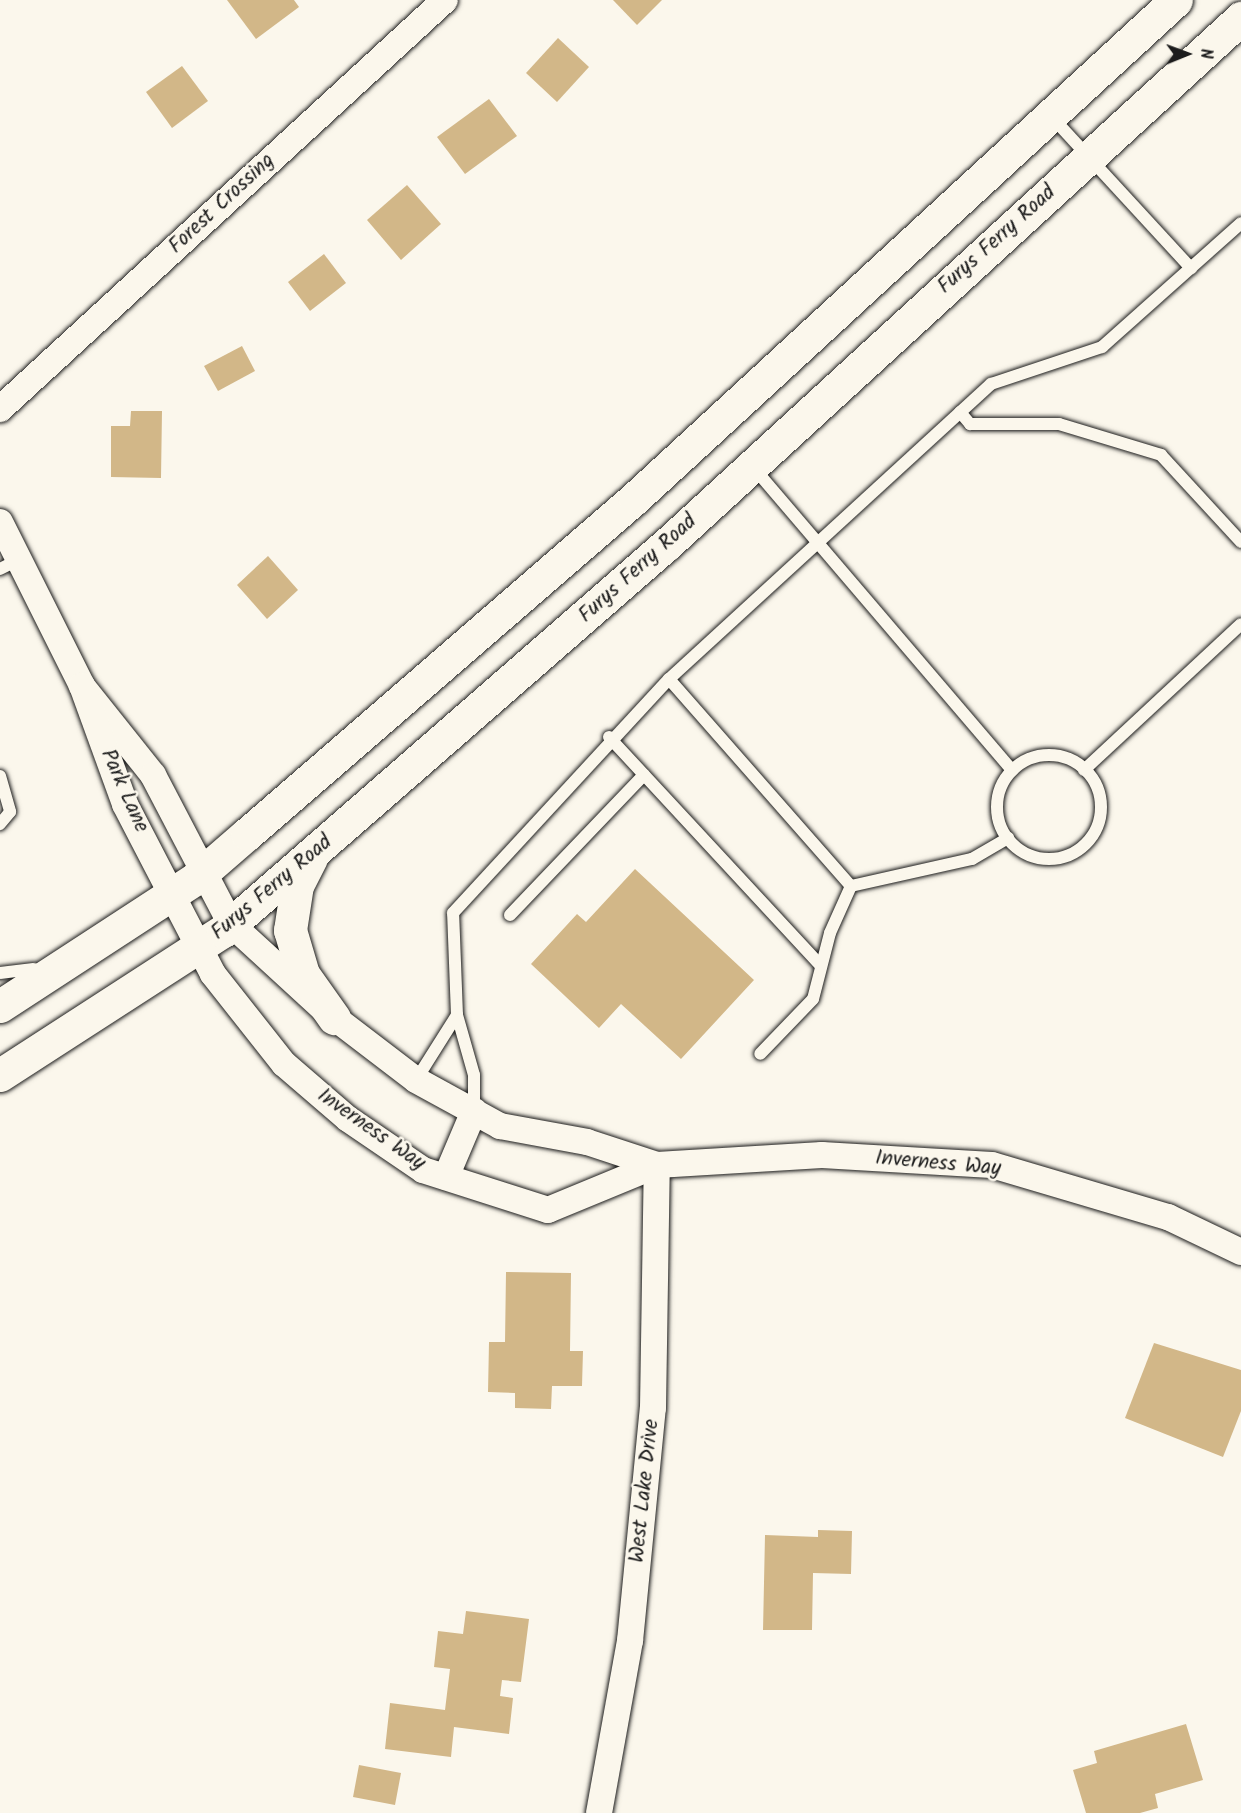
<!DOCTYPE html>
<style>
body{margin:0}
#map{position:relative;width:1241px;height:1813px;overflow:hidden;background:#fbf7ec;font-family:Kalam,sans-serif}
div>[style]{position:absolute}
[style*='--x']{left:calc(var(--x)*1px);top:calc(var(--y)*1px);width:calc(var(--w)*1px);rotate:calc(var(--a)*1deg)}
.building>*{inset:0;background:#d2b788}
.roads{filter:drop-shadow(0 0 2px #1c1c1c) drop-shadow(0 0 2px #1c1c1c)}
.lane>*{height:12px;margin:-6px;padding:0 6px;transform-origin:6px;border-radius:6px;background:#fbf7ec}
.lane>.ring{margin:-6px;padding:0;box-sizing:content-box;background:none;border:12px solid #fbf7ec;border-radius:50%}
.street>*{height:26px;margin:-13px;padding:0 13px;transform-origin:13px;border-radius:13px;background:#fbf7ec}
.secondary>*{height:33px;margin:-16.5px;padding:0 16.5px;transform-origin:16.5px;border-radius:16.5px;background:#fbf7ec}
span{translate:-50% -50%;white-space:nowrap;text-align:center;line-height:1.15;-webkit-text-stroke:5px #fbf7ec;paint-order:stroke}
.street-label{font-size:21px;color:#1c1c1c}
.north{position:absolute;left:1157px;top:24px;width:60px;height:60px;-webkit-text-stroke:4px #fbf7ec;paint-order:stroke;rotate:89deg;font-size:16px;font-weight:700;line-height:24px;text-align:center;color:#1c1c1c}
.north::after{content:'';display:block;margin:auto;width:21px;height:27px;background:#1c1c1c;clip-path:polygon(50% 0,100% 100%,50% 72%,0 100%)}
</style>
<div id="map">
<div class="building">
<div style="clip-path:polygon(227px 0,294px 0,299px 7px,256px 39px)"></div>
<div style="clip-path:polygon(613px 0,662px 0,637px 25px)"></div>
<div style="clip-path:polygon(558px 38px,589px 67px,557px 102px,526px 73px)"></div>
<div style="clip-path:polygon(182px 66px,208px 101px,172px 128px,146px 92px)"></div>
<div style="clip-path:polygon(489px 99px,517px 136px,465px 174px,437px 137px)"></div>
<div style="clip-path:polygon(407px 185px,441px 224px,401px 260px,367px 220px)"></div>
<div style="clip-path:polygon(324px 254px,346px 283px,310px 311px,288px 282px)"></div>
<div style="clip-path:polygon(242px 346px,255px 371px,218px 391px,204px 366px)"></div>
<div style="clip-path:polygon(131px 411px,162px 411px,161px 478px,111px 477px,111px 426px,130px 426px)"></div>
<div style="clip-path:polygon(268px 556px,298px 590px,267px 619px,237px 585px)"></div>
<div style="clip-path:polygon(635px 869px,754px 980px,681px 1059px,621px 1004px,599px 1028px,531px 964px,577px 914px,586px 922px)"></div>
<div style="clip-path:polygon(506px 1272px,571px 1273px,570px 1351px,583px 1351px,582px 1386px,552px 1386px,551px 1409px,515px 1408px,515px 1393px,488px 1392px,489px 1342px,505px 1342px)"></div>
<div style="clip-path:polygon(1154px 1343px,1241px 1370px,1241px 1411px,1223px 1457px,1125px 1418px)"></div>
<div style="clip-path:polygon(818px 1530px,852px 1531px,851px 1574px,813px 1573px,812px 1630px,763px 1630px,765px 1535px,818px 1537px)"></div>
<div style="clip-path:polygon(466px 1611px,529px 1619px,521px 1682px,502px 1680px,500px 1696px,513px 1698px,509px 1734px,454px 1727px,451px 1757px,385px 1749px,390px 1703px,445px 1710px,450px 1669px,434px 1667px,438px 1631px,463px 1634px)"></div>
<div style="clip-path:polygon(1186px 1724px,1203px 1780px,1155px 1794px,1158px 1808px,1140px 1813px,1086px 1813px,1073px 1770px,1097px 1763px,1094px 1751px)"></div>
<div style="clip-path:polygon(359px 1765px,401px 1773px,395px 1805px,353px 1797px)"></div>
</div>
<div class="roads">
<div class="lane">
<div style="--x:1051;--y:116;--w:207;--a:47.4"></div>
<div style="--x:960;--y:412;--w:16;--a:50"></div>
<div style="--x:970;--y:424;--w:89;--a:0"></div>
<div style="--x:1059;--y:424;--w:107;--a:16.9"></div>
<div style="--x:1161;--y:455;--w:118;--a:47.4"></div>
<div style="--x:753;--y:467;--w:399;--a:49.5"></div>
<div style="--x:0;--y:569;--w:18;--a:-27"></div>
<div style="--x:669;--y:679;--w:276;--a:48.7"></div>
<div style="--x:851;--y:886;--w:51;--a:114.1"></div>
<div style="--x:830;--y:933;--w:68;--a:104.4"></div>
<div style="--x:813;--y:999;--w:76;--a:133.9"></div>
<div style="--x:609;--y:737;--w:312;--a:47.2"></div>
<div class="ring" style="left:997px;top:755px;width:92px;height:92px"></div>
<div style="--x:1084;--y:770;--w:214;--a:-42.9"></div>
<div style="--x:0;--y:776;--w:37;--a:74"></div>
<div style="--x:10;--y:812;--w:16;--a:130"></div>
<div style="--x:851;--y:886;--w:124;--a:-12.6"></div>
<div style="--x:972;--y:859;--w:42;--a:-30.3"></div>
<div style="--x:510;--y:915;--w:194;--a:-46.3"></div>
<div style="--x:0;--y:973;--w:34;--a:-7"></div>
<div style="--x:416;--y:1080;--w:77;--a:-57.8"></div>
<div style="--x:474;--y:1111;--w:36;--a:-90"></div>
<div style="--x:474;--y:1075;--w:62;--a:-105.8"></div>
<div style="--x:457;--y:1015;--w:102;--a:-92.2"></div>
<div style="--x:453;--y:913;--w:318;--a:-47.3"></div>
<div style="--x:669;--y:679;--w:437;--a:-42.5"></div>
<div style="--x:991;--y:384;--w:117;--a:-18.4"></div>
<div style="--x:1102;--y:347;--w:186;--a:-41.7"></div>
</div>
<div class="street">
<div style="--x:0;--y:409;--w:604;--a:-42.59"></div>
<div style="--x:0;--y:522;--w:183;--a:63.4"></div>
<div style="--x:82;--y:686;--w:114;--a:51.4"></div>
<div style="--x:153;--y:775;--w:168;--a:62.4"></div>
<div style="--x:231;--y:924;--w:130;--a:42.5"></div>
<div style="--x:327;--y:1012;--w:112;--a:37.4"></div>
<div style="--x:416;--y:1080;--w:96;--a:28.7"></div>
<div style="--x:500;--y:1126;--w:88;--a:10.4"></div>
<div style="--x:587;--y:1142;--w:74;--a:18.2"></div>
<div style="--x:657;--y:1165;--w:118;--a:157.6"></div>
<div style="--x:548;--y:1210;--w:131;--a:-162.3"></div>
<div style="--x:423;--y:1170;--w:91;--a:-145.8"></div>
<div style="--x:348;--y:1119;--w:84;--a:-139.3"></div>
<div style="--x:284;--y:1064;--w:115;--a:-128.3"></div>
<div style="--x:213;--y:974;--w:191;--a:-117.4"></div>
<div style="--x:125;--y:804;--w:126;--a:-110"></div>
<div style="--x:446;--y:1177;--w:72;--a:-67"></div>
<div style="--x:599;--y:1813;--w:175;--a:-79.8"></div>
<div style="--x:630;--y:1641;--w:234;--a:-84.4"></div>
<div style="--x:653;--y:1408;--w:243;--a:-89.1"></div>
<div style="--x:657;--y:1165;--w:165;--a:-3.5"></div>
<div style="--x:822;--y:1155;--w:170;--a:3.4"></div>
<div style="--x:992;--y:1165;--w:184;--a:16.5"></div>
<div style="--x:1168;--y:1217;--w:81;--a:25.6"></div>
</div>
<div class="secondary">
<div style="--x:311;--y:858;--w:30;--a:117"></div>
<div style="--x:297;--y:885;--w:46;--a:98.8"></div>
<div style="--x:290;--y:930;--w:46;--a:73.5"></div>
<div style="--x:303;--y:974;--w:54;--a:54.8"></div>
<div style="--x:0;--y:1006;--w:233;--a:-33.1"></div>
<div style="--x:195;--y:879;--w:69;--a:-40.9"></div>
<div style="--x:247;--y:834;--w:513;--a:-40.89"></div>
<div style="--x:635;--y:498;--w:735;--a:-42.63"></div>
<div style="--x:0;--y:1075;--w:265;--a:-32.9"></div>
<div style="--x:223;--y:931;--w:589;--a:-41.08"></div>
<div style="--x:667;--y:544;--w:779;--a:-42.5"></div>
</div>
</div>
<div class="street-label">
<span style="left:222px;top:204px;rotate:-43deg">Forest Crossing</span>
<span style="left:997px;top:240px;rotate:-42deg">Furys Ferry Road</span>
<span style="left:638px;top:569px;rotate:-42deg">Furys Ferry Road</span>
<span style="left:124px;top:791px;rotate:66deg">Park Lane</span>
<span style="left:272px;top:888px;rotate:-40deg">Furys Ferry Road</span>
<span style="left:371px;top:1130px;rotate:35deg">Inverness Way</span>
<span style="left:938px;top:1164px;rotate:5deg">Inverness Way</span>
<span style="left:645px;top:1491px;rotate:-84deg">West Lake Drive</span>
</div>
<div class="north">N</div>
</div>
